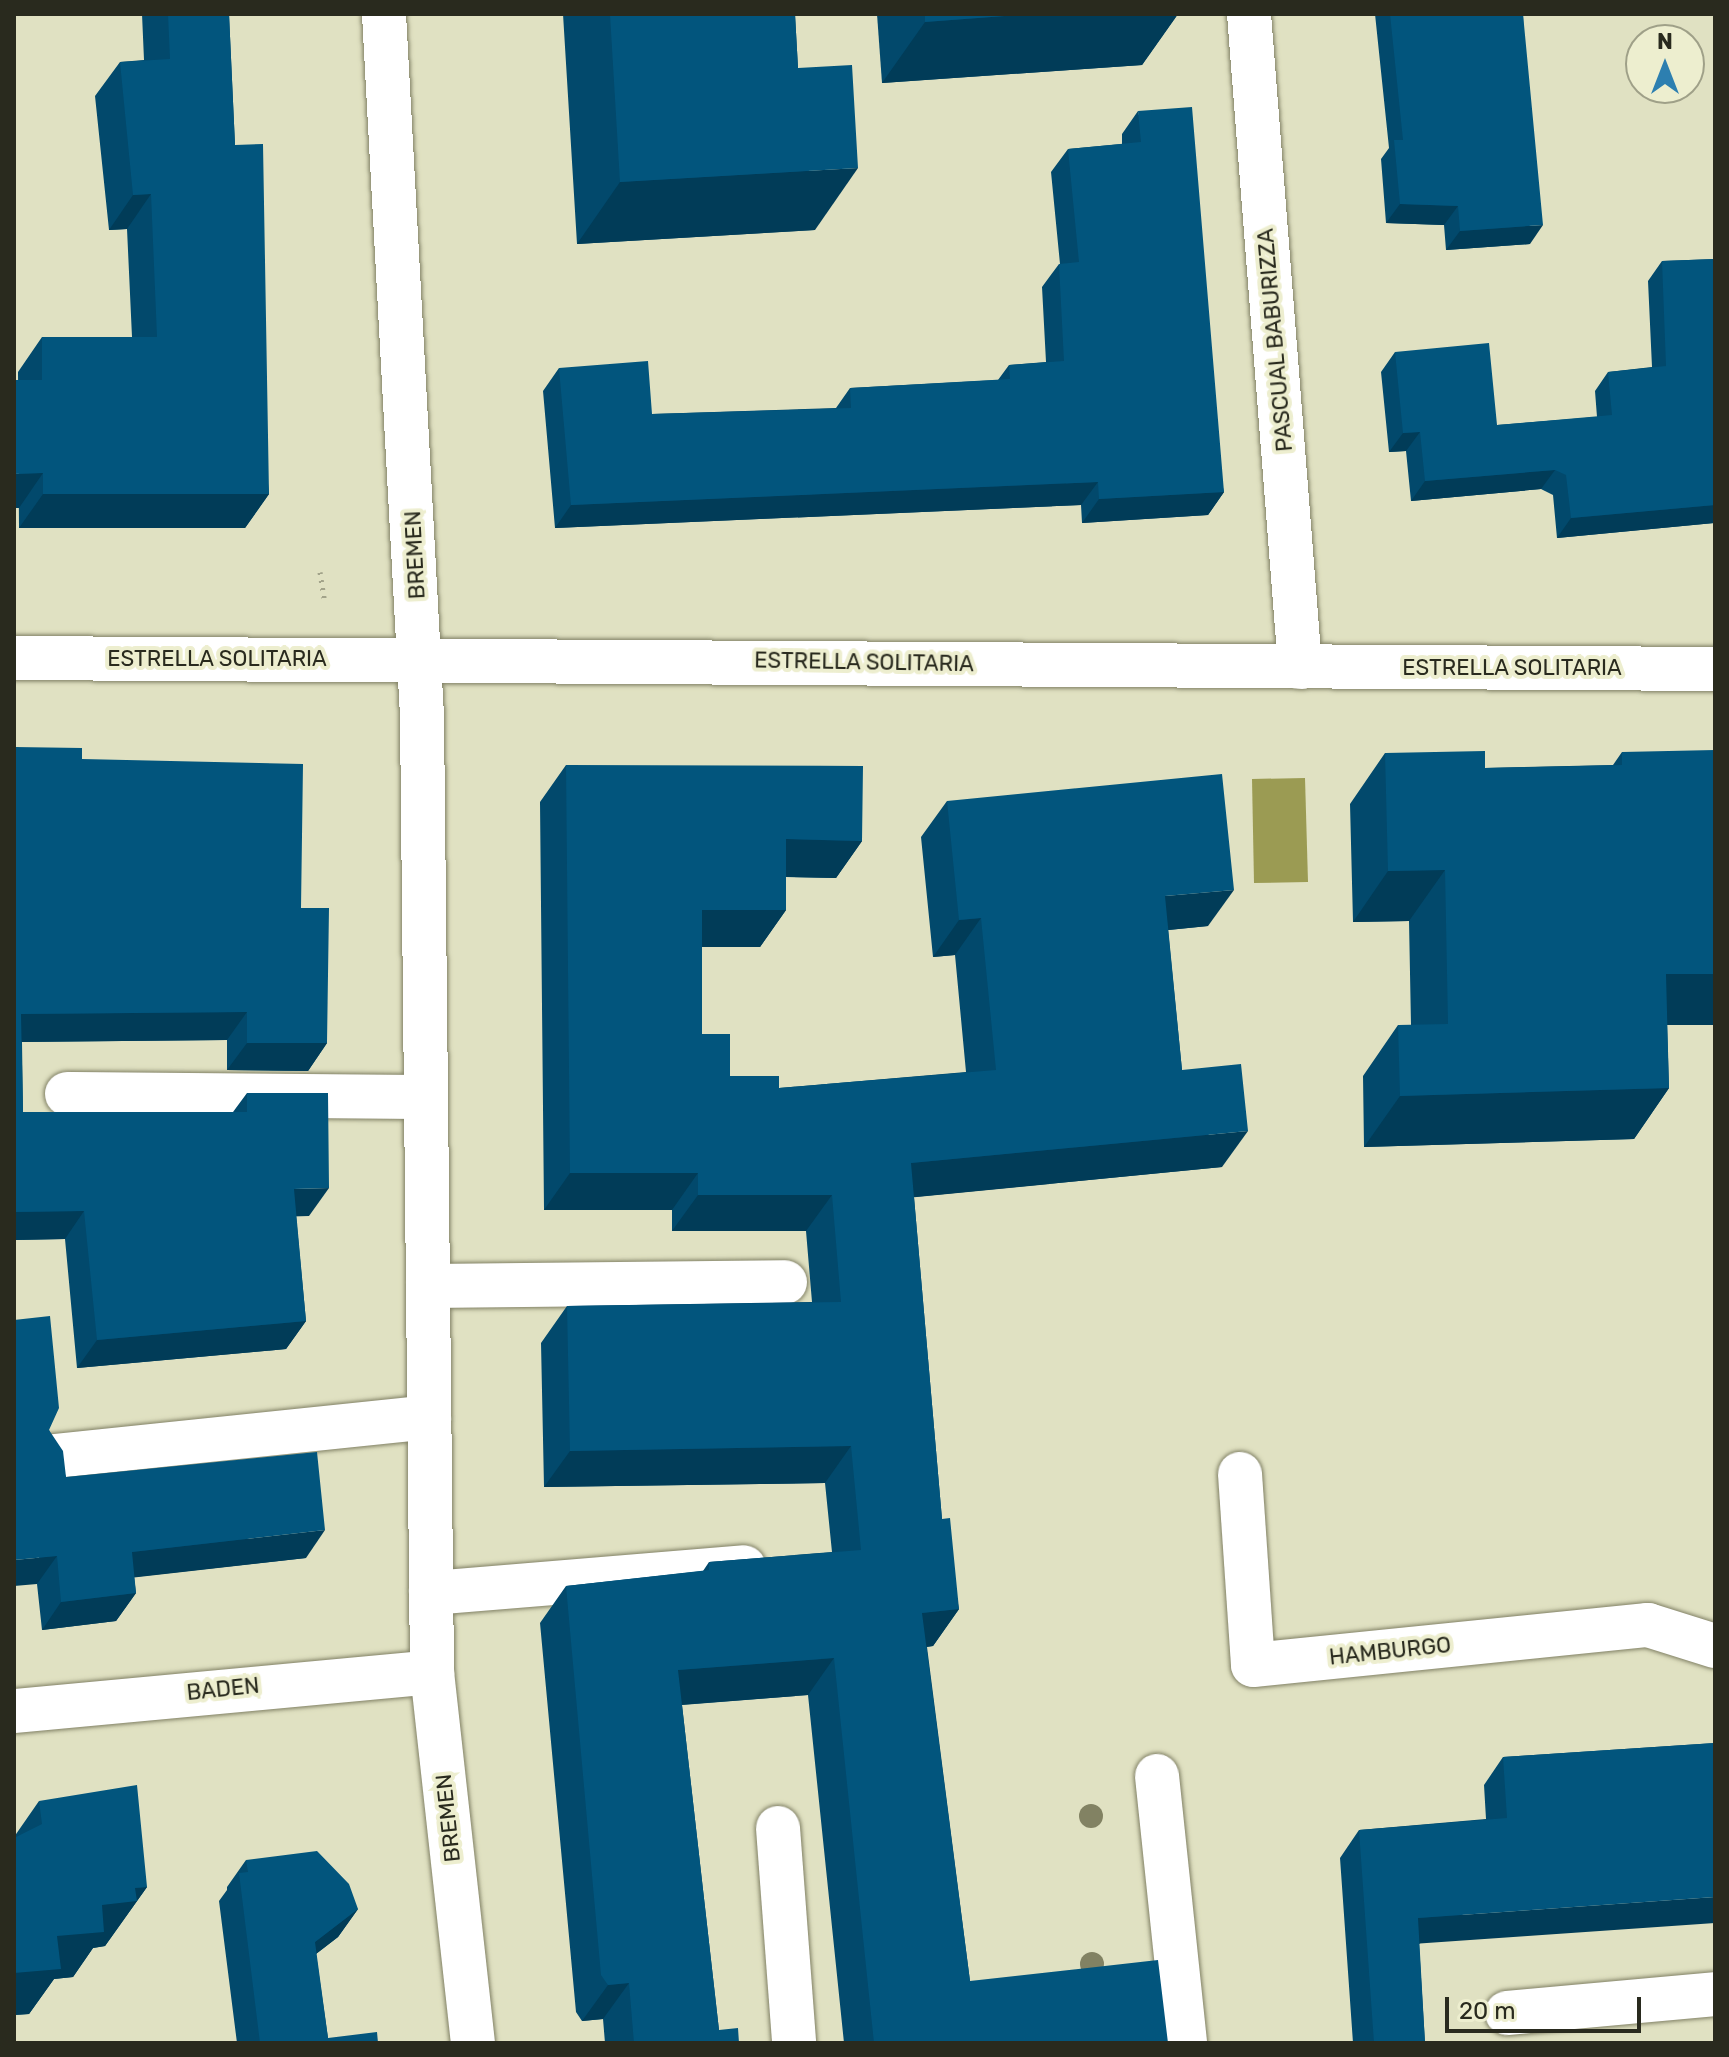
<!DOCTYPE html>
<style>
body{margin:0}
#map{position:relative;width:1729px;height:2057px;overflow:hidden;background:#e0e1c2;font-family:Rubik,sans-serif}
div>[style]{position:absolute}
[style*='--x']{left:calc(var(--x)*1px);top:calc(var(--y)*1px);width:calc(var(--w)*1px);rotate:calc(var(--a)*1deg)}
.water>*{inset:0;background:#9b9b53}
.path>*{height:5px;margin-top:-2.5px;transform-origin:0;background:repeating-linear-gradient(90deg,#a2a38a 0 2px,transparent 0 8px)}
.roads{filter:drop-shadow(0 0 2px #818165) drop-shadow(0 0 2px #818165)}
.minor>*{height:44px;margin:-22px;padding:0 22px;transform-origin:22px;border-radius:22px;background:#fff}
.trees>*{width:24px;height:24px;margin:-12px;border-radius:50%;background:#828263}
.wall>*{inset:0;background:#02496c}
.shaded-wall>*{inset:0;background:#013c58}
.building>*{inset:0;background:#02557d}
span{translate:-50% -50%;white-space:nowrap;text-align:center;line-height:1.15;-webkit-text-stroke:8px #edeecf;paint-order:stroke}
.street-label{font-size:22px;color:#292a1e}
.frame{position:absolute;inset:0;border:16px solid #292a1e;pointer-events:none}
.north{position:absolute;left:1625px;top:24px;width:80px;height:80px;box-sizing:border-box;background:#edeecf;border:2px solid #9fa088;border-radius:50%;rotate:0deg;font-size:22px;font-weight:700;line-height:32px;text-align:center;color:#292a1e}
.north::after{content:'';display:block;margin:auto;width:28px;height:36px;background:#2d7fb0;clip-path:polygon(50% 0,100% 100%,50% 72%,0 100%)}
.scale{position:absolute;left:1445px;top:1997px;width:196px;height:36px;box-sizing:border-box;border:4px solid #292a1e;border-top:0;padding-left:10px;font-size:24px;line-height:28px;white-space:nowrap;color:#292a1e;-webkit-text-stroke:6px #edeecf;paint-order:stroke}
</style>
<div id="map">
<div class="water">
<div style="clip-path:polygon(1305px 778px,1308px 882px,1254px 883px,1252px 779px)"></div>
</div>
<div class="path">
<div style="--x:320;--y:572;--w:31;--a:81"></div>
</div>
<div class="roads">
<div class="minor">
<div style="--x:384;--y:14;--w:703;--a:86.9"></div>
<div style="--x:422;--y:716;--w:956;--a:89.4"></div>
<div style="--x:432;--y:1672;--w:373;--a:83.7"></div>
<div style="--x:1249;--y:14;--w:655;--a:85.53"></div>
<div style="--x:14;--y:658;--w:1701;--a:0.37"></div>
<div style="--x:67;--y:1094;--w:359;--a:0.5"></div>
<div style="--x:428;--y:1286;--w:357;--a:-0.6"></div>
<div style="--x:54;--y:1456;--w:377;--a:-5.9"></div>
<div style="--x:1240;--y:1474;--w:191;--a:86.1"></div>
<div style="--x:1253;--y:1665;--w:397;--a:-5.8"></div>
<div style="--x:1648;--y:1625;--w:70;--a:17.4"></div>
<div style="--x:431;--y:1593;--w:314;--a:-4.7"></div>
<div style="--x:14;--y:1711;--w:420;--a:-5.3"></div>
<div style="--x:1157;--y:1776;--w:268;--a:84"></div>
<div style="--x:778;--y:1828;--w:216;--a:85.7"></div>
<div style="--x:1507;--y:2013;--w:209;--a:-5.2"></div>
</div>
</div>
<div class="trees">
<div style="left:1091px;top:1816px"></div>
<div style="left:1092px;top:1964px"></div>
</div>
<div class="wall">
<div style="clip-path:polygon(142px 14px,229px 14px,235px 145px,269px 494px,245px 528px,19px 528px,18px 372px,42px 337px,132px 337px,127px 229px,109px 230px,95px 96px,120px 62px,144px 60px)"></div>
<div style="clip-path:polygon(563px 14px,795px 14px,798px 68px,815px 230px,577px 244px)"></div>
<div style="clip-path:polygon(877px 14px,1178px 14px,1142px 65px,882px 83px)"></div>
<div style="clip-path:polygon(1375px 14px,1523px 14px,1530px 244px,1446px 250px,1444px 225px,1386px 223px,1381px 159px,1389px 148px)"></div>
<div style="clip-path:polygon(1138px 111px,1224px 492px,1208px 515px,1082px 523px,1081px 505px,555px 528px,543px 391px,559px 368px,652px 414px,836px 408px,850px 388px,998px 380px,1009px 365px,1046px 362px,1042px 287px,1059px 264px,1060px 264px,1051px 172px,1068px 149px,1122px 144px,1122px 134px)"></div>
<div style="clip-path:polygon(1715px 259px,1715px 531px,1714px 523px,1557px 538px,1553px 495px,1541px 489px,1411px 501px,1406px 451px,1389px 452px,1381px 372px,1395px 352px,1497px 425px,1597px 417px,1595px 391px,1608px 372px,1652px 367px,1648px 281px,1662px 261px)"></div>
<div style="clip-path:polygon(14px 747px,82px 759px,301px 908px,327px 1043px,308px 1071px,227px 1070px,227px 1040px,22px 1042px,23px 1112px,233px 1112px,247px 1093px,309px 1216px,296px 1216px,306px 1321px,286px 1349px,77px 1368px,65px 1239px,14px 1240px)"></div>
<div style="clip-path:polygon(1622px 752px,1715px 1025px,1667px 1025px,1669px 1088px,1634px 1139px,1364px 1147px,1363px 1076px,1398px 1025px,1411px 1025px,1409px 921px,1353px 922px,1350px 804px,1385px 753px,1485px 768px,1613px 765px)"></div>
<div style="clip-path:polygon(566px 765px,862px 841px,836px 878px,786px 877px,786px 910px,760px 947px,702px 947px,702px 1034px,730px 1076px,779px 1088px,966px 1072px,955px 955px,933px 957px,921px 837px,947px 801px,1208px 926px,1168px 930px,1182px 1070px,1222px 1167px,914px 1197px,942px 1519px,959px 1609px,933px 1646px,927px 1647px,970px 1981px,1168px 2043px,844px 2043px,808px 1695px,682px 1705px,719px 2030px,739px 2043px,605px 2043px,603px 2019px,582px 2021px,576px 2012px,540px 1623px,566px 1586px,703px 1571px,709px 1562px,832px 1552px,825px 1483px,544px 1487px,541px 1343px,567px 1306px,812px 1302px,806px 1231px,672px 1231px,672px 1210px,544px 1210px,540px 802px)"></div>
<div style="clip-path:polygon(49px 1430px,66px 1477px,306px 1558px,134px 1577px,136px 1593px,116px 1621px,42px 1630px,37px 1584px)"></div>
<div style="clip-path:polygon(1715px 1743px,1419px 1944px,1425px 2043px,1353px 2043px,1340px 1858px,1359px 1830px,1486px 1819px,1484px 1785px,1503px 1757px)"></div>
<div style="clip-path:polygon(39px 1801px,147px 1887px,105px 1946px,93px 1948px,73px 1977px,54px 1979px,29px 2014px,14px 2015px,14px 1837px)"></div>
<div style="clip-path:polygon(246px 1860px,358px 1909px,338px 1937px,316px 1954px,328px 2038px,378px 2043px,237px 2043px,219px 1901px,227px 1890px,227px 1887px)"></div>
</div>
<div class="shaded-wall">
<div style="clip-path:polygon(1033px 14px,1178px 14px,1142px 65px,882px 83px,925px 22px)"></div>
<div style="clip-path:polygon(858px 168px,815px 230px,577px 244px,620px 182px)"></div>
<div style="clip-path:polygon(151px 194px,127px 229px,109px 230px,133px 195px)"></div>
<div style="clip-path:polygon(1400px 204px,1458px 206px,1444px 225px,1386px 223px)"></div>
<div style="clip-path:polygon(1543px 225px,1530px 244px,1446px 250px,1460px 231px)"></div>
<div style="clip-path:polygon(1420px 432px,1406px 451px,1389px 452px,1403px 433px)"></div>
<div style="clip-path:polygon(1555px 470px,1541px 489px,1411px 501px,1425px 481px)"></div>
<div style="clip-path:polygon(43px 473px,19px 508px,14px 508px,14px 474px)"></div>
<div style="clip-path:polygon(1098px 482px,1081px 505px,555px 528px,571px 505px)"></div>
<div style="clip-path:polygon(1224px 492px,1208px 515px,1082px 523px,1099px 499px)"></div>
<div style="clip-path:polygon(43px 494px,269px 494px,245px 528px,19px 528px)"></div>
<div style="clip-path:polygon(1715px 505px,1714px 523px,1557px 538px,1571px 518px)"></div>
<div style="clip-path:polygon(786px 839px,862px 841px,836px 878px,760px 876px)"></div>
<div style="clip-path:polygon(1445px 870px,1409px 921px,1353px 922px,1388px 871px)"></div>
<div style="clip-path:polygon(1234px 890px,1208px 926px,1139px 933px,1165px 896px)"></div>
<div style="clip-path:polygon(702px 910px,786px 910px,760px 947px,676px 947px)"></div>
<div style="clip-path:polygon(981px 918px,955px 955px,933px 957px,959px 920px)"></div>
<div style="clip-path:polygon(1666px 974px,1715px 974px,1715px 1025px,1630px 1025px)"></div>
<div style="clip-path:polygon(247px 1012px,227px 1040px,14px 1042px,21px 1014px)"></div>
<div style="clip-path:polygon(247px 1043px,327px 1043px,308px 1071px,227px 1070px)"></div>
<div style="clip-path:polygon(1669px 1088px,1634px 1139px,1364px 1147px,1400px 1096px)"></div>
<div style="clip-path:polygon(1248px 1131px,1222px 1167px,886px 1200px,911px 1163px)"></div>
<div style="clip-path:polygon(570px 1173px,698px 1173px,672px 1210px,544px 1210px)"></div>
<div style="clip-path:polygon(329px 1188px,309px 1216px,274px 1217px,294px 1189px)"></div>
<div style="clip-path:polygon(698px 1195px,832px 1195px,806px 1231px,672px 1231px)"></div>
<div style="clip-path:polygon(84px 1211px,65px 1239px,14px 1240px,14px 1212px)"></div>
<div style="clip-path:polygon(306px 1321px,286px 1349px,77px 1368px,97px 1340px)"></div>
<div style="clip-path:polygon(851px 1446px,825px 1483px,544px 1487px,570px 1451px)"></div>
<div style="clip-path:polygon(325px 1530px,306px 1558px,112px 1580px,132px 1552px)"></div>
<div style="clip-path:polygon(57px 1556px,37px 1584px,14px 1586px,14px 1560px)"></div>
<div style="clip-path:polygon(136px 1593px,116px 1621px,42px 1630px,61px 1602px)"></div>
<div style="clip-path:polygon(959px 1609px,933px 1646px,897px 1650px,922px 1613px)"></div>
<div style="clip-path:polygon(834px 1658px,808px 1695px,652px 1707px,678px 1670px)"></div>
<div style="clip-path:polygon(147px 1887px,105px 1946px,93px 1948px,73px 1977px,54px 1979px,29px 2014px,14px 2015px,14px 1973px,57px 1936px,102px 1905px,135px 1888px)"></div>
<div style="clip-path:polygon(1715px 1897px,1715px 1923px,1398px 1945px,1418px 1918px)"></div>
<div style="clip-path:polygon(358px 1909px,338px 1937px,295px 1970px,315px 1942px)"></div>
<div style="clip-path:polygon(629px 1983px,603px 2019px,582px 2021px,608px 1985px)"></div>
</div>
<div class="building">
<div style="clip-path:polygon(168px 14px,229px 14px,235px 145px,263px 144px,269px 494px,43px 494px,43px 473px,14px 474px,14px 380px,42px 380px,42px 337px,157px 337px,151px 194px,133px 195px,120px 62px,170px 59px)"></div>
<div style="clip-path:polygon(610px 14px,795px 14px,798px 68px,852px 65px,858px 168px,620px 182px)"></div>
<div style="clip-path:polygon(925px 14px,1033px 14px,925px 22px)"></div>
<div style="clip-path:polygon(1390px 14px,1523px 14px,1543px 225px,1460px 231px,1458px 206px,1400px 204px,1394px 140px,1403px 140px)"></div>
<div style="clip-path:polygon(1192px 107px,1224px 492px,1099px 499px,1098px 482px,571px 505px,559px 368px,648px 361px,652px 414px,851px 408px,850px 388px,1010px 379px,1009px 365px,1064px 361px,1059px 264px,1079px 262px,1068px 149px,1141px 142px,1138px 111px)"></div>
<div style="clip-path:polygon(1715px 259px,1715px 505px,1571px 518px,1566px 475px,1555px 470px,1425px 481px,1420px 432px,1403px 433px,1395px 352px,1489px 343px,1497px 425px,1612px 415px,1608px 372px,1666px 366px,1662px 261px)"></div>
<div style="clip-path:polygon(14px 747px,82px 748px,82px 759px,303px 764px,301px 908px,329px 908px,327px 1043px,247px 1043px,247px 1012px,21px 1014px,23px 1112px,247px 1112px,247px 1093px,328px 1093px,329px 1188px,294px 1189px,306px 1321px,97px 1340px,84px 1211px,14px 1212px)"></div>
<div style="clip-path:polygon(1715px 750px,1715px 974px,1666px 974px,1669px 1088px,1400px 1096px,1398px 1025px,1448px 1024px,1445px 870px,1388px 871px,1385px 753px,1485px 751px,1485px 768px,1622px 765px,1622px 752px)"></div>
<div style="clip-path:polygon(566px 765px,863px 766px,862px 841px,786px 839px,786px 910px,702px 910px,702px 1034px,730px 1034px,730px 1076px,779px 1076px,779px 1088px,996px 1070px,981px 918px,959px 920px,947px 801px,1222px 774px,1234px 890px,1165px 896px,1182px 1070px,1241px 1064px,1248px 1131px,911px 1163px,942px 1519px,950px 1518px,959px 1609px,922px 1613px,970px 1981px,1158px 1960px,1168px 2043px,874px 2043px,834px 1658px,678px 1670px,719px 2030px,738px 2028px,739px 2043px,634px 2043px,629px 1983px,608px 1985px,601px 1975px,566px 1586px,709px 1570px,709px 1562px,861px 1550px,851px 1446px,570px 1451px,567px 1306px,841px 1302px,832px 1195px,698px 1195px,698px 1173px,570px 1173px)"></div>
<div style="clip-path:polygon(50px 1316px,59px 1408px,49px 1430px,63px 1451px,66px 1477px,317px 1452px,325px 1530px,132px 1552px,136px 1593px,61px 1602px,57px 1556px,14px 1560px,14px 1320px)"></div>
<div style="clip-path:polygon(1715px 1743px,1715px 1897px,1418px 1918px,1425px 2043px,1374px 2043px,1359px 1830px,1507px 1818px,1503px 1757px)"></div>
<div style="clip-path:polygon(137px 1785px,147px 1887px,135px 1888px,137px 1901px,102px 1905px,104px 1932px,57px 1936px,61px 1969px,14px 1973px,14px 1838px,42px 1824px,39px 1801px)"></div>
<div style="clip-path:polygon(317px 1851px,349px 1884px,358px 1909px,315px 1942px,328px 2038px,377px 2032px,378px 2043px,260px 2043px,239px 1873px,248px 1872px,246px 1860px)"></div>
</div>
<div class="street-label">
<span style="left:1275px;top:340px;rotate:-95deg">PASCUAL BABURIZZA</span>
<span style="left:415px;top:555px;rotate:-93deg">BREMEN</span>
<span style="left:217px;top:659px">ESTRELLA SOLITARIA</span>
<span style="left:864px;top:662px;rotate:1deg">ESTRELLA SOLITARIA</span>
<span style="left:1512px;top:668px">ESTRELLA SOLITARIA</span>
<span style="left:1390px;top:1651px;rotate:-6deg">HAMBURGO</span>
<span style="left:223px;top:1689px;rotate:-6deg">BADEN</span>
<span style="left:448px;top:1818px;rotate:-96deg">BREMEN</span>
</div>
<div class="frame"></div>
<div class="north">N</div>
<div class="scale">20 m</div>
</div>
